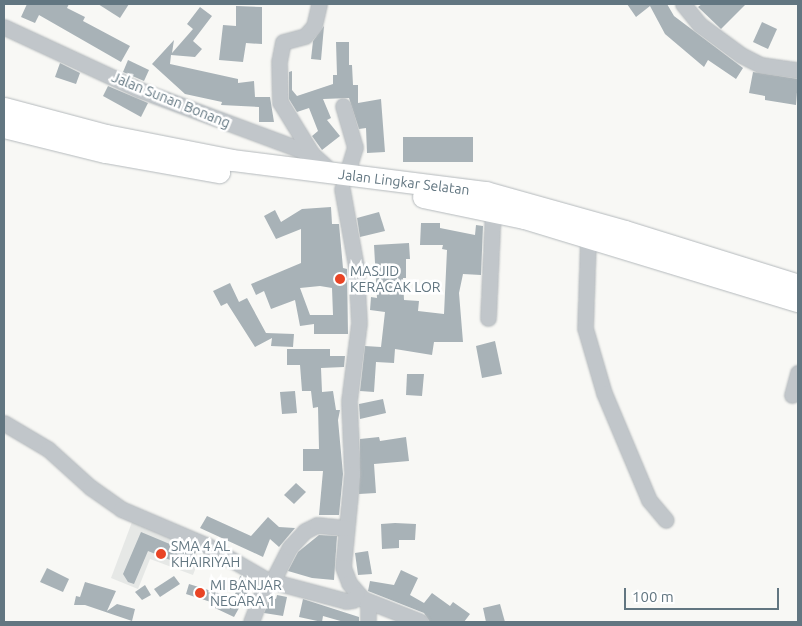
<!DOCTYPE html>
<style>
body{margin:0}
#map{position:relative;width:802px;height:626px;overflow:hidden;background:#f8f8f5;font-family:Ubuntu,sans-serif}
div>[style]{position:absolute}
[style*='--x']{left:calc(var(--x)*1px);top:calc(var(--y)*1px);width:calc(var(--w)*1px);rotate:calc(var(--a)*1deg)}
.built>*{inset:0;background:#e6e8e6}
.building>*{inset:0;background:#a8b2b7}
.roads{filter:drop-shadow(0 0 1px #b4b9bc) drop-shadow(0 0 1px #b4b9bc)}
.minor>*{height:15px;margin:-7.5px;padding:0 7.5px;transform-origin:7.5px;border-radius:7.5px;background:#c1c6ca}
.highway>*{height:21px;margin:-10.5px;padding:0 10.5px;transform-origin:10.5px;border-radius:10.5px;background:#fff}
.dots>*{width:14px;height:14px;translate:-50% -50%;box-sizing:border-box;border:2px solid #fff;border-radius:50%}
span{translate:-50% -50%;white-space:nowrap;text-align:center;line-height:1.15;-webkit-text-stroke:5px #fff;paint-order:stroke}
.street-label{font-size:14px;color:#627681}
.poi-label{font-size:14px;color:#627681}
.left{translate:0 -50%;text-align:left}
.frame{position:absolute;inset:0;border:5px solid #627681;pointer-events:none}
.scale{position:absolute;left:624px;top:588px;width:155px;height:22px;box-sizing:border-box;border:2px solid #627681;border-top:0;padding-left:6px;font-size:15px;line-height:18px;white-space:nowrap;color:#627681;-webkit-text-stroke:4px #fff;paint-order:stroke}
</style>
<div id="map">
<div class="built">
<div style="clip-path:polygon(132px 522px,203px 549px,193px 575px,150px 559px,138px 589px,111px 578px)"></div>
</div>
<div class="building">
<div style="clip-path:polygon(27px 4px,69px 4px,67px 8px,85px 17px,83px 21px,130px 46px,121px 62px,39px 15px,35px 23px,21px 17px)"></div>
<div style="clip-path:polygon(98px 4px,129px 4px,120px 18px)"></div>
<div style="clip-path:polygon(627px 4px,667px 4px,674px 16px,743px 68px,736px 79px,708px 60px,704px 67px,665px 34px,650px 6px,636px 17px)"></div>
<div style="clip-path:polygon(702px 4px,746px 4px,721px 29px,698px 7px)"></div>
<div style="clip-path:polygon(236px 6px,262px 7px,262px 44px,246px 43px,243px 62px,219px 60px,223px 25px,236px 26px)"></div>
<div style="clip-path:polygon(200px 7px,212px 16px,193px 41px,202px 49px,195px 57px,171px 55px,170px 64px,238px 79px,238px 83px,254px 81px,255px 97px,270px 97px,274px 122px,259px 122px,259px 107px,221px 105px,222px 102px,185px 94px,152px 64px,174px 40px,172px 53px,193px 29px,187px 24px)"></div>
<div style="clip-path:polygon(762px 22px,777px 29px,768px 49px,753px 42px)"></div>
<div style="clip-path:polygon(324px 26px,321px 60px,311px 59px,313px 41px)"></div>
<div style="clip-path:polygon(336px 42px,349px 42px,349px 65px,352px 65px,353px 85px,358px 85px,358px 103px,381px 99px,385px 152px,367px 153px,366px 128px,359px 129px,349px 98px,323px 99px,331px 118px,327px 120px,340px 136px,322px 150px,312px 136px,318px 131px,309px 108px,297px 112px,289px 99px,289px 72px,292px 71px,292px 90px,297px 96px,333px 84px,333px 75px,337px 75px)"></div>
<div style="clip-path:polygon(128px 60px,149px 70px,144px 81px,123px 72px)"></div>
<div style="clip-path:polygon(60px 63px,80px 73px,76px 84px,55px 77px)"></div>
<div style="clip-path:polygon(753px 72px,798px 79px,796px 105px,765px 100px,765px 96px,749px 93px)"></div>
<div style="clip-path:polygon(108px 86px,148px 103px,141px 117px,103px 96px)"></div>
<div style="clip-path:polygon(403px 137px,473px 137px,473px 162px,403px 162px)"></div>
<div style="clip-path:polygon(evenodd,331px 207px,332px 224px,339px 224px,343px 268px,347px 269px,348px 334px,314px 334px,314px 324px,300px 326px,295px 300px,271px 309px,264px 291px,256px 295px,251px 284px,301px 263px,301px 229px,276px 239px,264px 216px,275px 210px,281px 222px,302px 209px,331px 207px,320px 286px,332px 288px,333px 315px,310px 315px,300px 288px,320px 286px)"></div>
<div style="clip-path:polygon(379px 212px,385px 231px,360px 237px,357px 218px)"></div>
<div style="clip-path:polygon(421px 223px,440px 223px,440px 228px,475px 235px,476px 225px,483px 226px,481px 275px,463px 274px,459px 293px,463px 342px,434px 342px,432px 355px,395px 349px,394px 363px,376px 362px,374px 392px,360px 391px,365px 346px,381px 347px,385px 312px,370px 310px,371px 297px,377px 298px,374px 245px,409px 243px,410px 259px,406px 259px,406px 278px,403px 278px,404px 300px,419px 301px,418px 311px,444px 314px,447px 250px,442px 249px,443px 245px,420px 245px)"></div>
<div style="clip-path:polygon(230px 283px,239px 302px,247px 298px,266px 333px,294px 334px,293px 347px,271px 346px,272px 338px,255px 347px,227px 303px,221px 306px,213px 291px)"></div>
<div style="clip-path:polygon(495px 341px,502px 374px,482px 378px,476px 346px)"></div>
<div style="clip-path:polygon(287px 349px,330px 349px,330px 356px,345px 356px,344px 367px,321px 368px,322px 392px,333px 391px,336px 410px,340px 410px,338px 420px,343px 474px,339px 515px,319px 515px,323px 471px,303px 471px,303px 449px,319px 449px,318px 407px,313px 408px,311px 391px,302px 391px,300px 365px,287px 365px)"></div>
<div style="clip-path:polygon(407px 374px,424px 374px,422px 396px,406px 395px)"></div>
<div style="clip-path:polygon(295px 391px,297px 413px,282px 414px,280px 392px)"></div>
<div style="clip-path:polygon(383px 399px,386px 413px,360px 419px,359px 404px)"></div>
<div style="clip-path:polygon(379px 437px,380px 441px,406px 437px,409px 461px,374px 464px,376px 493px,359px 494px,360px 439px)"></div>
<div style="clip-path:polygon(296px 483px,306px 492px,294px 504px,284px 495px)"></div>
<div style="clip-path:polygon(207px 516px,251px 536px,268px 517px,279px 527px,295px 528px,279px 547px,270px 539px,263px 557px,200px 528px)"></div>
<div style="clip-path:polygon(395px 523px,416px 524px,415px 540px,399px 540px,399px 548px,382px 549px,381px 524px)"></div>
<div style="clip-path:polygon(141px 532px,184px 550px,185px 548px,196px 551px,190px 568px,148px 551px,134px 584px,128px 582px,123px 574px)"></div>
<div style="clip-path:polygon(319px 535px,337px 536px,334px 580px,312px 578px,288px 571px,298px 552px)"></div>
<div style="clip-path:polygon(368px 551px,372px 574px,358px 575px,355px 553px)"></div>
<div style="clip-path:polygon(47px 568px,69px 579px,63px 592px,40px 582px)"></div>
<div style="clip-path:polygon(401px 570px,418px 578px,410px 595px,424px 603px,432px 593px,450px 606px,453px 602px,470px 614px,464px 622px,430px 622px,424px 613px,368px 591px,370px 581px,394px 585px)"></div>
<div style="clip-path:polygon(174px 576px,180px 584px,160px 597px,154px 589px)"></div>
<div style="clip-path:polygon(240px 576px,253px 583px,234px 617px,215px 608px,217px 604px,186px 594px,189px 584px,234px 598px)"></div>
<div style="clip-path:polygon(85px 582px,116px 591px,107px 611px,117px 604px,135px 609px,132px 621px,85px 605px,74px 605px,76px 596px,80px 597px)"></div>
<div style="clip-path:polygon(145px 585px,151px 595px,142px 600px,135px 592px)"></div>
<div style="clip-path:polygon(277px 595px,287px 597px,283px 616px,264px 613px,271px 597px,276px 599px)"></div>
<div style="clip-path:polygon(303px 599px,359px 617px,359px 622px,344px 622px,323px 616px,322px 622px,299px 617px)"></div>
<div style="clip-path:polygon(500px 604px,505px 622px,486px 622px,483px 608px)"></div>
</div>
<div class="roads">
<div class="minor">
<div style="--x:683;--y:4;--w:26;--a:51"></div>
<div style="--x:699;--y:24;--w:52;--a:36.4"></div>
<div style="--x:741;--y:55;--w:22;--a:27"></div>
<div style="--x:761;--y:65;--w:37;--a:8"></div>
<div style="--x:4;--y:27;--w:150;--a:24.9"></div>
<div style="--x:140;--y:90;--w:184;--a:20.4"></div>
<div style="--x:312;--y:154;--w:27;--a:42"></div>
<div style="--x:343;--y:106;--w:43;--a:73.7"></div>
<div style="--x:355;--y:147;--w:30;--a:107"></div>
<div style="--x:312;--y:154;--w:61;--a:-121.6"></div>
<div style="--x:280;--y:102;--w:40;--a:-91.4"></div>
<div style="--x:279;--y:62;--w:20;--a:-79"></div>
<div style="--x:283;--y:42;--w:23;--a:-15"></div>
<div style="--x:305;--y:36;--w:13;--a:-48"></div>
<div style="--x:314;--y:26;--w:23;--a:-77"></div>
<div style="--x:342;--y:189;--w:78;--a:79.7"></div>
<div style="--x:356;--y:266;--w:57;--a:87"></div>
<div style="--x:359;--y:323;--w:79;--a:97.3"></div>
<div style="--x:349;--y:401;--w:73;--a:87.6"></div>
<div style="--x:352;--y:474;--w:93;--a:95.5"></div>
<div style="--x:343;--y:567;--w:17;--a:69"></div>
<div style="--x:349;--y:583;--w:21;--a:49"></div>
<div style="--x:363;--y:599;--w:62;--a:21.6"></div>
<div style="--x:588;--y:239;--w:89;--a:91.9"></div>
<div style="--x:585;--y:328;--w:68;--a:73.7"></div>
<div style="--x:604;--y:393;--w:116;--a:67.2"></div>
<div style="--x:649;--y:500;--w:26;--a:50"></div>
<div style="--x:488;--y:318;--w:109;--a:-87.4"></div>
<div style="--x:792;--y:395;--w:23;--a:-75"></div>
<div style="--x:4;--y:423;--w:51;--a:30.6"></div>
<div style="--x:48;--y:449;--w:57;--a:42.1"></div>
<div style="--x:90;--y:487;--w:38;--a:35"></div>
<div style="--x:121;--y:509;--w:95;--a:23"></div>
<div style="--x:208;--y:546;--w:68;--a:30"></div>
<div style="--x:267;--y:580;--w:82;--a:14.9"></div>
<div style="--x:346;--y:601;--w:7;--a:-8"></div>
<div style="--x:353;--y:600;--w:7;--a:-56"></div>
<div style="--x:272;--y:582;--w:39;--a:-63"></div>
<div style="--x:290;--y:547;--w:22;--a:-47"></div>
<div style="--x:305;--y:531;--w:13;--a:-27"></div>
<div style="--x:317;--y:525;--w:29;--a:6"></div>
<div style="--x:251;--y:622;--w:45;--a:-69.1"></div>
<div style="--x:368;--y:622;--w:20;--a:-90"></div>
</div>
<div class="highway">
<div style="--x:4;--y:108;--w:106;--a:14.8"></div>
<div style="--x:106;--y:135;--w:128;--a:11.2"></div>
<div style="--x:232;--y:160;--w:256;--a:7.2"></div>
<div style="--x:486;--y:192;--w:144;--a:15.7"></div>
<div style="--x:625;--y:231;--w:181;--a:17.3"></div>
<div style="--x:4;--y:127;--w:104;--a:13.9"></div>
<div style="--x:105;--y:152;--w:116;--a:10"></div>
<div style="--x:423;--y:197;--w:103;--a:11.7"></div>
<div style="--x:524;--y:218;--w:286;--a:16.9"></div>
</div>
</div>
<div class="dots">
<div style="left:340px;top:279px;background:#e94425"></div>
<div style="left:161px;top:554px;background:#e94425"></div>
<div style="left:200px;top:593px;background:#e94425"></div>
</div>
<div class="street-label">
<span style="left:171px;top:100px;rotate:22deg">Jalan Sunan Bonang</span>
<span style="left:404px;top:182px;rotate:7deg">Jalan Lingkar Selatan</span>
</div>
<div class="poi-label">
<span class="left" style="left:350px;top:279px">MASJID<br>KERACAK LOR</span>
<span class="left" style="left:171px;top:554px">SMA 4 AL<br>KHAIRIYAH</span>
<span class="left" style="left:210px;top:593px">MI BANJAR<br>NEGARA 1</span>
</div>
<div class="frame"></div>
<div class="scale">100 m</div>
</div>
